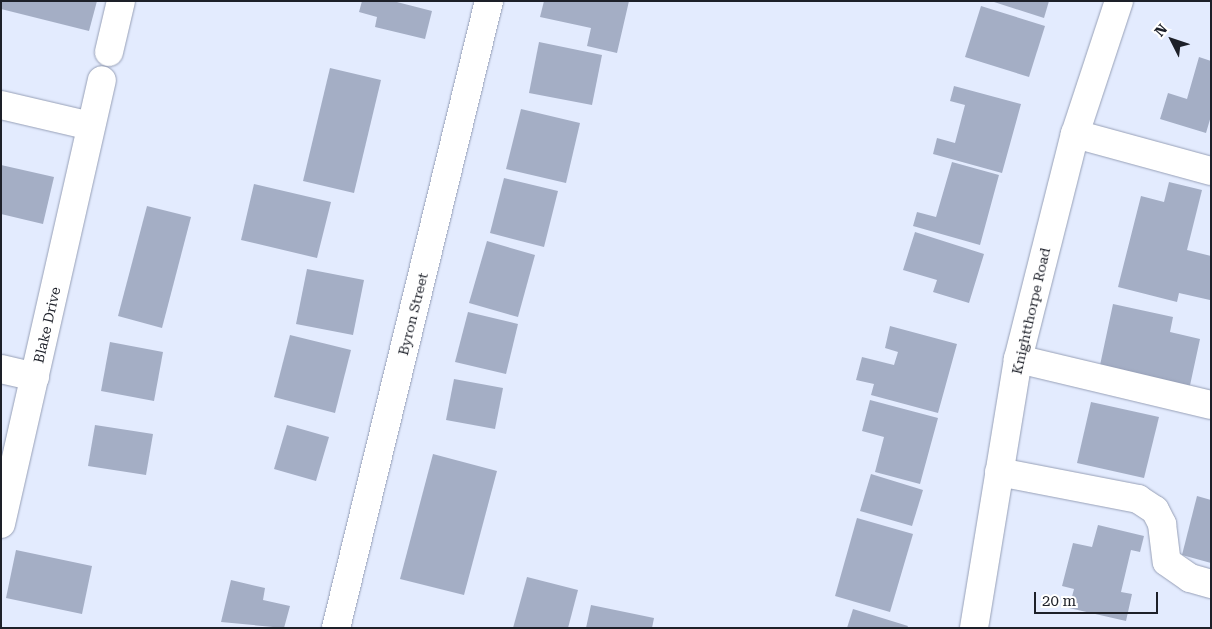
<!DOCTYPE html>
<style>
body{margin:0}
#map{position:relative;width:1212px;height:629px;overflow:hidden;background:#e3ebfe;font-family:"Roboto Serif",serif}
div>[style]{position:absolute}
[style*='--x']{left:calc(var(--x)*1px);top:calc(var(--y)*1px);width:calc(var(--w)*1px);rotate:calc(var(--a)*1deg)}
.building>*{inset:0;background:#a4aec5}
.roads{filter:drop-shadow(0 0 1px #97a0b7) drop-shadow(0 0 1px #97a0b7)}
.minor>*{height:28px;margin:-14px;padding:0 14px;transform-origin:14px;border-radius:14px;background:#fff}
span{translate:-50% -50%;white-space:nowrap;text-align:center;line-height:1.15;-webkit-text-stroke:4.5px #fff;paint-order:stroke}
.street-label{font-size:14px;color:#1d2029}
.frame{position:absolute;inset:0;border:2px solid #1d2029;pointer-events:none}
.north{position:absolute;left:1147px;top:15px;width:50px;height:50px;-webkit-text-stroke:4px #fff;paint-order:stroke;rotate:311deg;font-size:14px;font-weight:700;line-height:20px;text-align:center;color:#1d2029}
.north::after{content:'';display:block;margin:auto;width:18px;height:22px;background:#1d2029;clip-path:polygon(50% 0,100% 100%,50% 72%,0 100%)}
.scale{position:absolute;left:1034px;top:592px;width:124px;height:22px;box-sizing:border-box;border:2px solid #1d2029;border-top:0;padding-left:6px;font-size:15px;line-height:18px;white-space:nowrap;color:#1d2029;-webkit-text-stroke:4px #fff;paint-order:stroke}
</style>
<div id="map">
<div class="building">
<div style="clip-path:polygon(1px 1px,97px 1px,89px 31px,1px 9px)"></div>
<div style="clip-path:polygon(362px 1px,393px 1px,432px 11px,425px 39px,375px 27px,377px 17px,359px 12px)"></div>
<div style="clip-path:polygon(544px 1px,629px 1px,617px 53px,587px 46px,591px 28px,540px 17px)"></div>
<div style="clip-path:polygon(991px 1px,1049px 1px,1044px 18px)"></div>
<div style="clip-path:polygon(981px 6px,1045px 26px,1029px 77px,965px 57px)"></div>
<div style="clip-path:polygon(539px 42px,602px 55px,592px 105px,529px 93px)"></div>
<div style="clip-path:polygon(1199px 57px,1211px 61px,1211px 116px,1206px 133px,1160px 119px,1168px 93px,1187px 99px)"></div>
<div style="clip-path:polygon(330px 68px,381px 80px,354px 193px,303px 181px)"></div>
<div style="clip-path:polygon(954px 86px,1021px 104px,1002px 173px,933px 154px,937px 138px,955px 143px,965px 105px,950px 101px)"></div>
<div style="clip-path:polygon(521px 109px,580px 123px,566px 183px,506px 169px)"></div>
<div style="clip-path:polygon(952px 162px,999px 175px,980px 245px,913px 226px,917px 212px,936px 217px)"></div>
<div style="clip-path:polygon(1px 165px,54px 177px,43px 224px,1px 214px)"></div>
<div style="clip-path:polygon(504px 178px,558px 191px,544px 247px,490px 233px)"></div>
<div style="clip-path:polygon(1169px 182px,1202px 190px,1187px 250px,1211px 256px,1210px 300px,1179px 293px,1177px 302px,1118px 287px,1141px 196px,1164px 202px)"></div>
<div style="clip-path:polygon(254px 184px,331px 202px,317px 258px,241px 240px)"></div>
<div style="clip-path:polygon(147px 206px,191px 217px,162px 328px,118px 316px)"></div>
<div style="clip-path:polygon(915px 232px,984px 254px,969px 303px,933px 292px,937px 280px,903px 270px)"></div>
<div style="clip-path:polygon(487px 241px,535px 255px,518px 317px,469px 303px)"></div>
<div style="clip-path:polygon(307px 269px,364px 280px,353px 335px,296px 324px)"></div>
<div style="clip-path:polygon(1113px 304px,1173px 317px,1170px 332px,1200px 339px,1189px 390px,1099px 370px)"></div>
<div style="clip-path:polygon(468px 312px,518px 324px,506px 374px,455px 362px)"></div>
<div style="clip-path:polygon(890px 326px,957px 344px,938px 413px,871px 395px,874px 384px,856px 380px,862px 357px,894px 365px,898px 352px,885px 348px)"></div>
<div style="clip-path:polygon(290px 335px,351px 350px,335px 413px,274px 397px)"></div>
<div style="clip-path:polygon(110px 342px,163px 352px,154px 401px,101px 391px)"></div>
<div style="clip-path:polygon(454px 379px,503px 388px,495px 429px,446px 420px)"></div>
<div style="clip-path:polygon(870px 400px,938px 418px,920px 484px,875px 472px,884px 437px,862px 431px)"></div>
<div style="clip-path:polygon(1091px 402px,1159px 417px,1144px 478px,1077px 463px)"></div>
<div style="clip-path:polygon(95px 425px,153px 434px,146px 475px,88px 466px)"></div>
<div style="clip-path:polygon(287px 425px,329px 437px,316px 481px,274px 469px)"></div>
<div style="clip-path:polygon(433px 454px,497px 471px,464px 595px,400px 579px)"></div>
<div style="clip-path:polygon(871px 474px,923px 490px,912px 526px,860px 511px)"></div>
<div style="clip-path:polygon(1197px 496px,1211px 500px,1211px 563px,1182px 555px)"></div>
<div style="clip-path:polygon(857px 518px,913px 534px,890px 612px,835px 596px)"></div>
<div style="clip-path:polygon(1098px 525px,1144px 536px,1140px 552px,1131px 550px,1121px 592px,1132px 594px,1126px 621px,1069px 608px,1074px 589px,1062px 586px,1073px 543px,1092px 547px)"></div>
<div style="clip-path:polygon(16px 550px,92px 566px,82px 614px,6px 598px)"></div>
<div style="clip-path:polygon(527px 577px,578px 590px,568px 628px,513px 628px)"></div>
<div style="clip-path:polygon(231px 580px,265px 588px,263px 600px,290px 606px,284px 628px,221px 622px)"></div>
<div style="clip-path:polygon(591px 605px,654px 618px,652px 628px,586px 628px)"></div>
<div style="clip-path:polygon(853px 609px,908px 626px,907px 628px,847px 628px)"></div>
</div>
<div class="roads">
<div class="minor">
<div style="--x:109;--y:52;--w:52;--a:-76.8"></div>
<div style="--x:1;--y:105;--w:92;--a:13.1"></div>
<div style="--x:1075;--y:134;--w:141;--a:15.2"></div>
<div style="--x:1018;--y:359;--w:198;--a:13.4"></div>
<div style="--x:1;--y:369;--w:35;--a:13"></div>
<div style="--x:999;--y:472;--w:142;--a:11"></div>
<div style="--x:1138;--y:499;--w:20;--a:33"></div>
<div style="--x:1155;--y:510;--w:16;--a:63"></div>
<div style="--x:1162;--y:524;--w:38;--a:83"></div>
<div style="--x:1167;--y:562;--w:28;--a:35"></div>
<div style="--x:1190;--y:578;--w:22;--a:16"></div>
<div style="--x:1;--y:524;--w:455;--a:-77.2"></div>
<div style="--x:336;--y:628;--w:645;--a:-76.29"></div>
<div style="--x:974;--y:628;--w:273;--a:-80.7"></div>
<div style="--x:1018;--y:359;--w:232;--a:-75.8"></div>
<div style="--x:1075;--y:134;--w:140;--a:-71.7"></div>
</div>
</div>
<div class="street-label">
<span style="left:1031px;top:311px;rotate:-77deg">Knightthorpe Road</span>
<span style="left:413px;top:314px;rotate:-76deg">Byron Street</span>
<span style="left:47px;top:325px;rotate:-77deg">Blake Drive</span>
</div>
<div class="frame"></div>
<div class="north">N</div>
<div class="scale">20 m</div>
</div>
